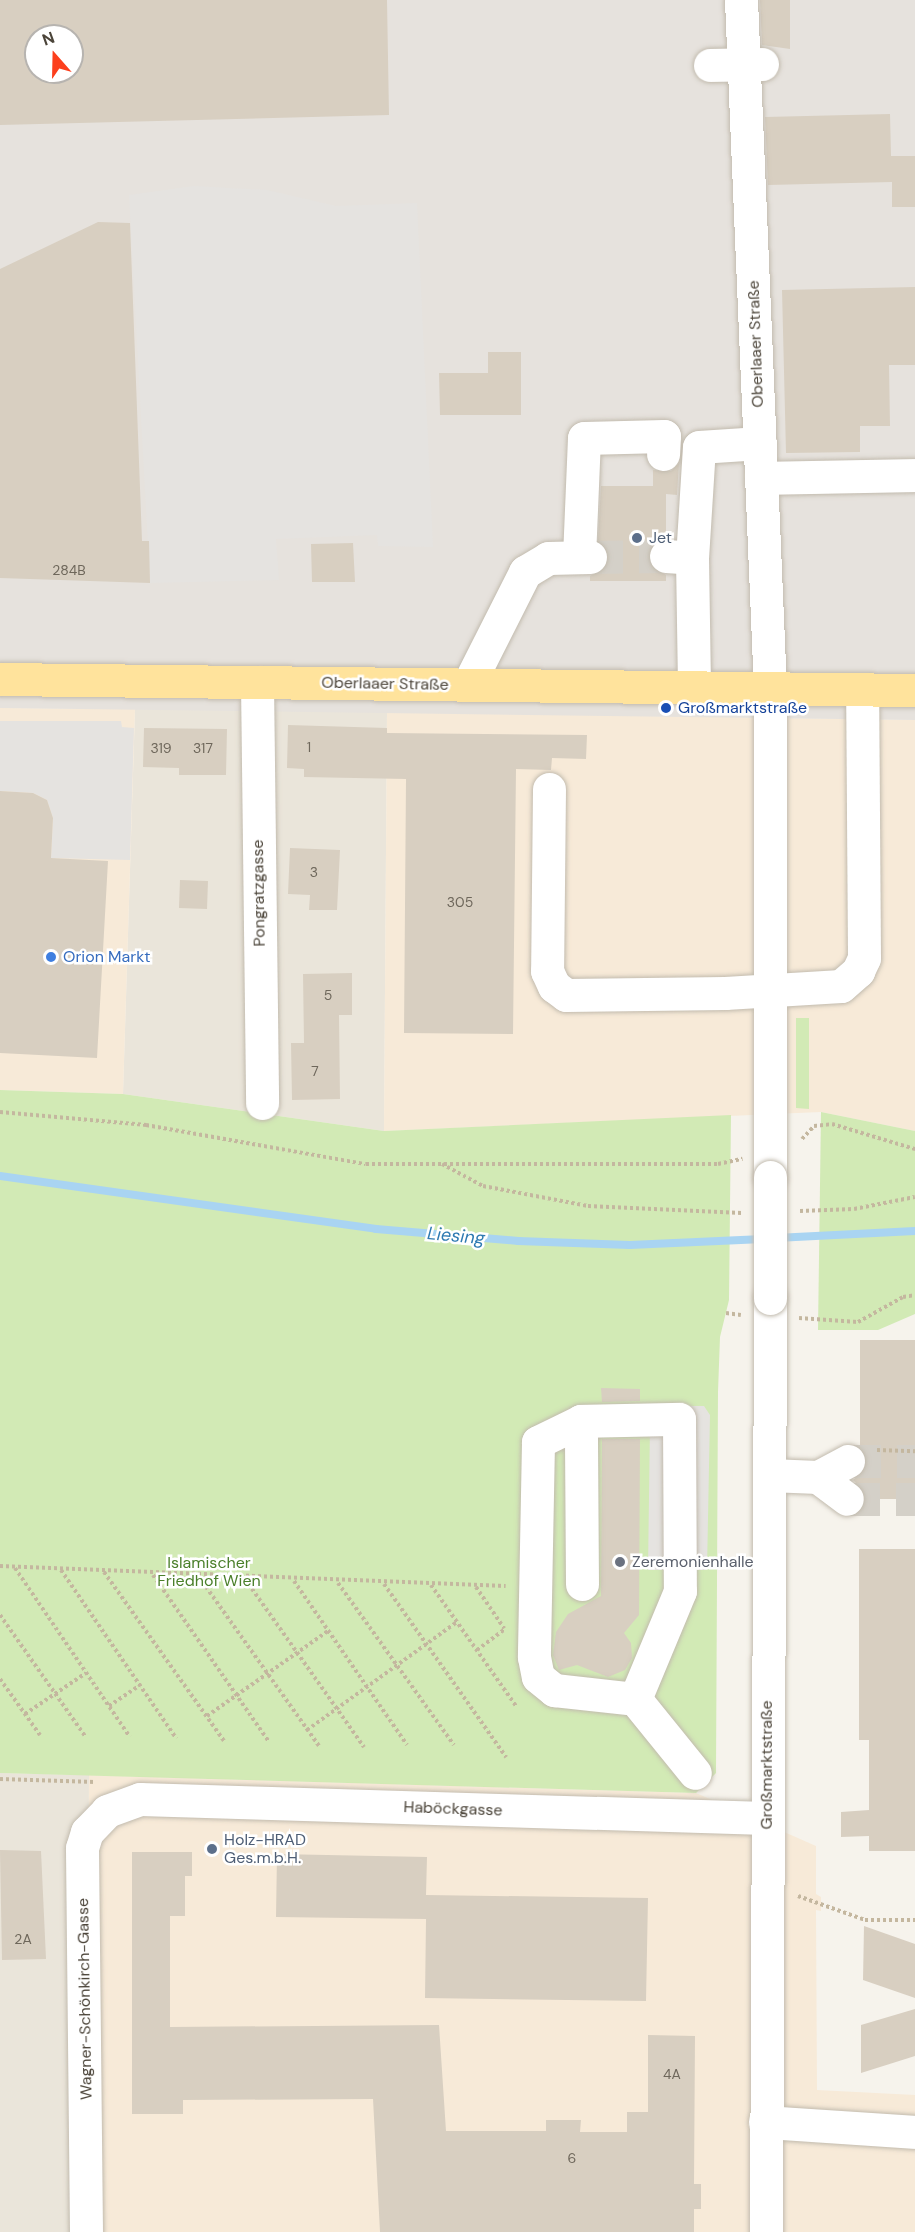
<!DOCTYPE html>
<meta charset="utf-8">
<style>
body{margin:0}
#map{position:relative;width:915px;height:2232px;overflow:hidden;background:#f6f3ec;font-family:"DM Sans",sans-serif}
div>[style]{position:absolute}
[style*='--x']{left:calc(var(--x)*1px);top:calc(var(--y)*1px);width:calc(var(--w)*1px);rotate:calc(var(--a)*1deg)}
.residential>*{inset:0;background:#eae5da}
.commercial>*{inset:0;background:#f7ead8}
.industrial>*{inset:0;background:#e6e2dd}
.green>*{inset:0;background:#d2eab5}
.parking>*{inset:0;background:#e5e3e0}
.stream>*{height:8px;margin:-4px;padding:0 4px;transform-origin:4px;border-radius:4px;background:#a9d4f2}
.building>*{inset:0;background:#d8cfc1}
.minor-tunnel>*{height:33px;margin-top:-16.5px;transform-origin:0;background:repeating-linear-gradient(90deg,#d4d0c8 0 33px,transparent 0 49px)}
.path>*{height:4px;margin-top:-2px;transform-origin:0;background:repeating-linear-gradient(90deg,#c4b79f 0 3px,transparent 0 6px)}
.roads{filter:drop-shadow(0 0 2px #c2bbae) drop-shadow(0 0 2px #c2bbae)}
.minor>*{height:33px;margin:-16.5px;padding:0 16.5px;transform-origin:16.5px;border-radius:16.5px;background:#fff}
.major>*{height:33px;margin:-16.5px;padding:0 16.5px;transform-origin:16.5px;border-radius:16.5px;background:#ffe39c}
.bridges{filter:drop-shadow(0 0 2px #c2bbae) drop-shadow(0 0 2px #c2bbae)}
.minor-bridge>*{height:33px;margin:-16.5px;padding:0 16.5px;transform-origin:16.5px;border-radius:16.5px;background:#fff}
.dots>*{width:16px;height:16px;translate:-50% -50%;box-sizing:border-box;border:3px solid #fff;border-radius:50%}
span{translate:-50% -50%;white-space:nowrap;text-align:center;line-height:1.15;-webkit-text-stroke:5px #fff;paint-order:stroke}
.number-label{font-size:14px;color:#6e675b}
.number-label span{-webkit-text-stroke-width:0}
.street-label{font-size:16px;color:#4b4439}
.service-label{font-size:16px;color:#4e5e75}
.left{translate:0 -50%;text-align:left}
.transit-label{font-size:16px;color:#164399}
.shop-label{font-size:16px;color:#366cbe}
.worship-label{font-size:16px;color:#5b616d}
.park-label{font-size:16px;color:#4a7f2a}
.water-label{font-size:18px;color:#2e7ab2;font-style:italic}
.north{position:absolute;left:24px;top:24px;width:60px;height:60px;box-sizing:border-box;background:#fff;border:2px solid #b7b4b0;border-radius:50%;rotate:340deg;font-size:16px;font-weight:700;line-height:24px;text-align:center;color:#4b4439}
.north::after{content:'';display:block;margin:auto;width:21px;height:27px;background:#fc3f1d;clip-path:polygon(50% 0,100% 100%,50% 72%,0 100%)}
</style>
<div id="map">
<div class="residential">
<div style="clip-path:polygon(135px 709px,387px 712px,384px 1131px,123px 1094px)"></div>
<div style="clip-path:polygon(0 1773px,89px 1775px,87px 2232px,0 2232px)"></div>
</div>
<div class="commercial">
<div style="clip-path:polygon(0 708px,135px 709px,123px 1094px,0 1090px)"></div>
<div style="clip-path:polygon(387px 712px,915px 720px,915px 1131px,821px 1112px,384px 1131px)"></div>
<div style="clip-path:polygon(89px 1775px,696px 1793px,816px 1846px,816px 1894px,821px 1897px,821px 1911px,816px 1910px,817px 2090px,915px 2095px,915px 2232px,87px 2232px)"></div>
</div>
<div class="industrial">
<div style="clip-path:polygon(evenodd,0 0,915px 0,915px 720px,0 708px,0 0,36px 36px,72px 36px,72px 72px,36px 72px,36px 36px)"></div>
</div>
<div class="green">
<div style="clip-path:polygon(796px 1018px,809px 1018px,809px 1109px,796px 1108px)"></div>
<div style="clip-path:polygon(0 1090px,123px 1094px,384px 1131px,731px 1115px,729px 1300px,720px 1337px,718px 1392px,716px 1773px,696px 1793px,0 1773px)"></div>
<div style="clip-path:polygon(821px 1112px,915px 1131px,915px 1314px,878px 1330px,818px 1330px)"></div>
</div>
<div class="parking">
<div style="clip-path:polygon(194px 186px,267px 190px,336px 206px,417px 203px,433px 547px,378px 546px,377px 535px,276px 539px,279px 580px,150px 583px,129px 195px)"></div>
<div style="clip-path:polygon(0 721px,121px 721px,122px 727px,134px 728px,130px 860px,51px 858px,53px 818px,47px 800px,33px 793px,0 791px)"></div>
<div style="clip-path:polygon(640px 1406px,704px 1406px,710px 1415px,707px 1570px,648px 1570px,650px 1424px)"></div>
</div>
<div class="stream">
<div style="--x:0;--y:1176;--w:380;--a:8"></div>
<div style="--x:376;--y:1229;--w:143;--a:4.8"></div>
<div style="--x:518;--y:1241;--w:112;--a:2"></div>
<div style="--x:630;--y:1245;--w:133;--a:-2.6"></div>
<div style="--x:776;--y:1238;--w:139;--a:-2.9"></div>
</div>
<div class="building">
<div style="clip-path:polygon(evenodd,0 0,387px 0,389px 115px,0 125px,0 0,36px 36px,72px 36px,72px 72px,36px 72px,36px 36px)"></div>
<div style="clip-path:polygon(760px 0,790px 0,790px 49px,762px 45px)"></div>
<div style="clip-path:polygon(890px 114px,891px 156px,915px 156px,915px 207px,892px 207px,892px 182px,768px 185px,765px 117px)"></div>
<div style="clip-path:polygon(98px 222px,130px 223px,142px 541px,149px 541px,150px 583px,0 578px,0 269px)"></div>
<div style="clip-path:polygon(915px 287px,915px 365px,889px 365px,890px 426px,860px 426px,860px 452px,786px 453px,782px 290px)"></div>
<div style="clip-path:polygon(488px 352px,521px 352px,521px 415px,440px 415px,439px 373px,488px 373px)"></div>
<div style="clip-path:polygon(679px 463px,677px 495px,666px 494px,666px 537px,651px 545px,647px 554px,649px 565px,666px 575px,666px 581px,590px 581px,590px 576px,606px 566px,609px 557px,598px 540px,601px 486px,653px 486px,653px 470px,671px 471px)"></div>
<div style="clip-path:polygon(353px 543px,355px 582px,312px 582px,311px 544px)"></div>
<div style="clip-path:polygon(288px 725px,387px 728px,387px 733px,587px 735px,586px 759px,552px 758px,551px 770px,516px 769px,513px 1034px,404px 1033px,406px 779px,304px 777px,304px 769px,287px 768px)"></div>
<div style="clip-path:polygon(144px 728px,227px 729px,226px 775px,179px 775px,179px 768px,143px 767px)"></div>
<div style="clip-path:polygon(0 791px,33px 793px,47px 800px,53px 818px,51px 858px,108px 861px,97px 1058px,0 1053px)"></div>
<div style="clip-path:polygon(290px 848px,340px 850px,337px 910px,309px 910px,310px 895px,288px 894px)"></div>
<div style="clip-path:polygon(180px 880px,208px 881px,207px 909px,179px 908px)"></div>
<div style="clip-path:polygon(352px 973px,352px 1015px,339px 1015px,340px 1099px,292px 1100px,291px 1043px,304px 1043px,303px 974px)"></div>
<div style="clip-path:polygon(860px 1340px,915px 1340px,915px 1499px,865px 1499px,864px 1491px,853px 1480px,864px 1471px,867px 1462px,860px 1447px)"></div>
<div style="clip-path:polygon(601px 1388px,640px 1389px,640px 1401px,602px 1402px)"></div>
<div style="clip-path:polygon(602px 1439px,640px 1439px,639px 1615px,624px 1633px,631px 1643px,632px 1658px,625px 1670px,608px 1677px,577px 1665px,559px 1670px,553px 1655px,556px 1632px,568px 1614px,601px 1596px)"></div>
<div style="clip-path:polygon(859px 1549px,915px 1549px,915px 1851px,869px 1851px,869px 1836px,841px 1837px,841px 1812px,869px 1810px,869px 1740px,859px 1740px)"></div>
<div style="clip-path:polygon(0 1850px,41px 1851px,46px 1959px,2px 1960px)"></div>
<div style="clip-path:polygon(132px 1852px,192px 1852px,192px 1876px,185px 1876px,185px 1916px,170px 1916px,170px 2027px,439px 2025px,446px 2131px,546px 2131px,546px 2120px,581px 2120px,580px 2132px,627px 2132px,627px 2112px,648px 2112px,648px 2035px,695px 2036px,694px 2184px,701px 2184px,701px 2209px,694px 2209px,694px 2232px,380px 2232px,373px 2099px,183px 2100px,183px 2114px,132px 2114px)"></div>
<div style="clip-path:polygon(277px 1854px,427px 1857px,426px 1895px,648px 1898px,646px 2001px,425px 1998px,426px 1919px,276px 1917px)"></div>
<div style="clip-path:polygon(864px 1926px,915px 1944px,915px 1998px,863px 1980px)"></div>
<div style="clip-path:polygon(915px 2009px,915px 2056px,861px 2073px,861px 2025px)"></div>
</div>
<div class="minor-tunnel">
<div style="--x:590;--y:557;--w:76;--a:-0.8"></div>
<div style="--x:848;--y:1461;--w:67;--a:0"></div>
<div style="--x:847;--y:1499;--w:68;--a:0"></div>
</div>
<div class="path">
<div style="--x:0;--y:1112;--w:147;--a:5.1"></div>
<div style="--x:146;--y:1125;--w:223;--a:10.1"></div>
<div style="--x:366;--y:1164;--w:352;--a:0"></div>
<div style="--x:718;--y:1164;--w:25;--a:-12"></div>
<div style="--x:802;--y:1139;--w:18;--a:-47"></div>
<div style="--x:814;--y:1126;--w:18;--a:-6"></div>
<div style="--x:832;--y:1124;--w:87;--a:16.8"></div>
<div style="--x:442;--y:1164;--w:47;--a:28.2"></div>
<div style="--x:483;--y:1186;--w:107;--a:10.8"></div>
<div style="--x:588;--y:1206;--w:154;--a:2.6"></div>
<div style="--x:800;--y:1211;--w:54;--a:-2.1"></div>
<div style="--x:854;--y:1209;--w:62;--a:-11.1"></div>
<div style="--x:726;--y:1313;--w:15;--a:8"></div>
<div style="--x:799;--y:1318;--w:59;--a:3.9"></div>
<div style="--x:858;--y:1322;--w:51;--a:-29.1"></div>
<div style="--x:903;--y:1297;--w:12;--a:-9"></div>
<div style="--x:877;--y:1450;--w:38;--a:2"></div>
<div style="--x:0;--y:1566;--w:506;--a:2.26"></div>
<div style="--x:15;--y:1568;--w:204;--a:55.8"></div>
<div style="--x:61;--y:1570;--w:204;--a:55.6"></div>
<div style="--x:104;--y:1572;--w:207;--a:54.6"></div>
<div style="--x:153;--y:1575;--w:203;--a:55.2"></div>
<div style="--x:199;--y:1577;--w:207;--a:54.6"></div>
<div style="--x:245;--y:1579;--w:206;--a:54.7"></div>
<div style="--x:294;--y:1581;--w:199;--a:55.4"></div>
<div style="--x:338;--y:1583;--w:199;--a:54.4"></div>
<div style="--x:384;--y:1584;--w:212;--a:54.8"></div>
<div style="--x:431;--y:1585;--w:148;--a:54.9"></div>
<div style="--x:476;--y:1587;--w:50;--a:55.7"></div>
<div style="--x:0;--y:1615;--w:148;--a:54.9"></div>
<div style="--x:477;--y:1650;--w:34;--a:-37"></div>
<div style="--x:0;--y:1679;--w:69;--a:54.5"></div>
<div style="--x:109;--y:1706;--w:37;--a:-34"></div>
<div style="--x:25;--y:1714;--w:73;--a:-33.9"></div>
<div style="--x:207;--y:1716;--w:148;--a:-35.1"></div>
<div style="--x:307;--y:1730;--w:185;--a:-35.8"></div>
<div style="--x:0;--y:1779;--w:95;--a:1.8"></div>
<div style="--x:798;--y:1896;--w:71;--a:19.7"></div>
<div style="--x:865;--y:1920;--w:50;--a:0"></div>
</div>
<div class="roads">
<div class="minor">
<div style="--x:741;--y:0;--w:690;--a:87.59"></div>
<div style="--x:770;--y:689;--w:488;--a:90"></div>
<div style="--x:710;--y:65;--w:52;--a:-1.1"></div>
<div style="--x:761;--y:478;--w:154;--a:-1.1"></div>
<div style="--x:666;--y:556;--w:26;--a:4"></div>
<div style="--x:692;--y:558;--w:129;--a:89.1"></div>
<div style="--x:579;--y:557;--w:119;--a:-87.6"></div>
<div style="--x:584;--y:438;--w:80;--a:-1.4"></div>
<div style="--x:664;--y:436;--w:18;--a:93"></div>
<div style="--x:692;--y:558;--w:111;--a:-86.4"></div>
<div style="--x:699;--y:447;--w:61;--a:-3.8"></div>
<div style="--x:257;--y:682;--w:421;--a:89.3"></div>
<div style="--x:468;--y:685;--w:127;--a:-63.2"></div>
<div style="--x:525;--y:572;--w:27;--a:-31"></div>
<div style="--x:548;--y:558;--w:42;--a:-1.4"></div>
<div style="--x:549;--y:789;--w:182;--a:90.6"></div>
<div style="--x:547;--y:971;--w:17;--a:65"></div>
<div style="--x:554;--y:986;--w:15;--a:37"></div>
<div style="--x:566;--y:995;--w:159;--a:-0.7"></div>
<div style="--x:725;--y:993;--w:116;--a:-3.5"></div>
<div style="--x:841;--y:986;--w:23;--a:-41"></div>
<div style="--x:858;--y:971;--w:14;--a:-65"></div>
<div style="--x:864;--y:958;--w:269;--a:-90.4"></div>
<div style="--x:581;--y:1421;--w:48;--a:154"></div>
<div style="--x:538;--y:1442;--w:215;--a:91.1"></div>
<div style="--x:534;--y:1657;--w:20;--a:79"></div>
<div style="--x:538;--y:1677;--w:21;--a:39"></div>
<div style="--x:554;--y:1690;--w:81;--a:6.3"></div>
<div style="--x:635;--y:1699;--w:95;--a:51"></div>
<div style="--x:769;--y:1475;--w:49;--a:2.3"></div>
<div style="--x:818;--y:1477;--w:34;--a:-28"></div>
<div style="--x:818;--y:1477;--w:36;--a:37"></div>
<div style="--x:582;--y:1584;--w:163;--a:-90.4"></div>
<div style="--x:581;--y:1421;--w:98;--a:-1.2"></div>
<div style="--x:679;--y:1419;--w:172;--a:89.7"></div>
<div style="--x:680;--y:1591;--w:117;--a:112.6"></div>
<div style="--x:765;--y:2122;--w:150;--a:3.8"></div>
<div style="--x:86;--y:2232;--w:384;--a:-90.6"></div>
<div style="--x:82;--y:1848;--w:17;--a:-73"></div>
<div style="--x:87;--y:1832;--w:29;--a:-46"></div>
<div style="--x:107;--y:1811;--w:35;--a:-20"></div>
<div style="--x:140;--y:1799;--w:626;--a:1.74"></div>
<div style="--x:766;--y:2232;--w:934;--a:-89.75"></div>
</div>
<div class="major">
<div style="--x:0;--y:679;--w:915;--a:0.69"></div>
</div>
</div>
<div class="bridges">
<div class="minor-bridge">
<div style="--x:770;--y:1298;--w:121;--a:-90"></div>
</div>
</div>
<div class="dots">
<div style="left:637px;top:538px;background:#5c6f8a"></div>
<div style="left:666px;top:708px;background:#1a4fb4"></div>
<div style="left:51px;top:957px;background:#3f7fe0"></div>
<div style="left:620px;top:1562px;background:#6b7280"></div>
<div style="left:212px;top:1849px;background:#5c6f8a"></div>
</div>
<div class="number-label">
<span style="left:69px;top:570px">284B</span>
<span style="left:309px;top:747px">1</span>
<span style="left:161px;top:748px">319</span>
<span style="left:203px;top:748px">317</span>
<span style="left:314px;top:872px">3</span>
<span style="left:460px;top:902px">305</span>
<span style="left:328px;top:995px">5</span>
<span style="left:315px;top:1071px">7</span>
<span style="left:23px;top:1939px">2A</span>
<span style="left:672px;top:2074px">4A</span>
<span style="left:572px;top:2158px">6</span>
</div>
<div class="street-label">
<span style="left:756px;top:344px;rotate:-92deg">Oberlaaer Straße</span>
<span style="left:385px;top:684px;rotate:1deg">Oberlaaer Straße</span>
<span style="left:259px;top:893px;rotate:-91deg">Pongratzgasse</span>
<span style="left:767px;top:1765px;rotate:-90deg">Großmarktstraße</span>
<span style="left:453px;top:1809px;rotate:2deg">Haböckgasse</span>
<span style="left:85px;top:1999px;rotate:-91deg">Wagner-Schönkirch-Gasse</span>
</div>
<div class="service-label">
<span class="left" style="left:649px;top:538px">Jet</span>
<span class="left" style="left:224px;top:1849px">Holz-HRAD<br>Ges.m.b.H.</span>
</div>
<div class="transit-label">
<span class="left" style="left:678px;top:708px">Großmarktstraße</span>
</div>
<div class="shop-label">
<span class="left" style="left:63px;top:957px">Orion Markt</span>
</div>
<div class="worship-label">
<span class="left" style="left:632px;top:1562px">Zeremonienhalle</span>
</div>
<div class="park-label">
<span style="left:209px;top:1572px">Islamischer<br>Friedhof Wien</span>
</div>
<div class="water-label">
<span style="left:456px;top:1236px;rotate:5deg">Liesing</span>
</div>
<div class="north">N</div>
</div>
